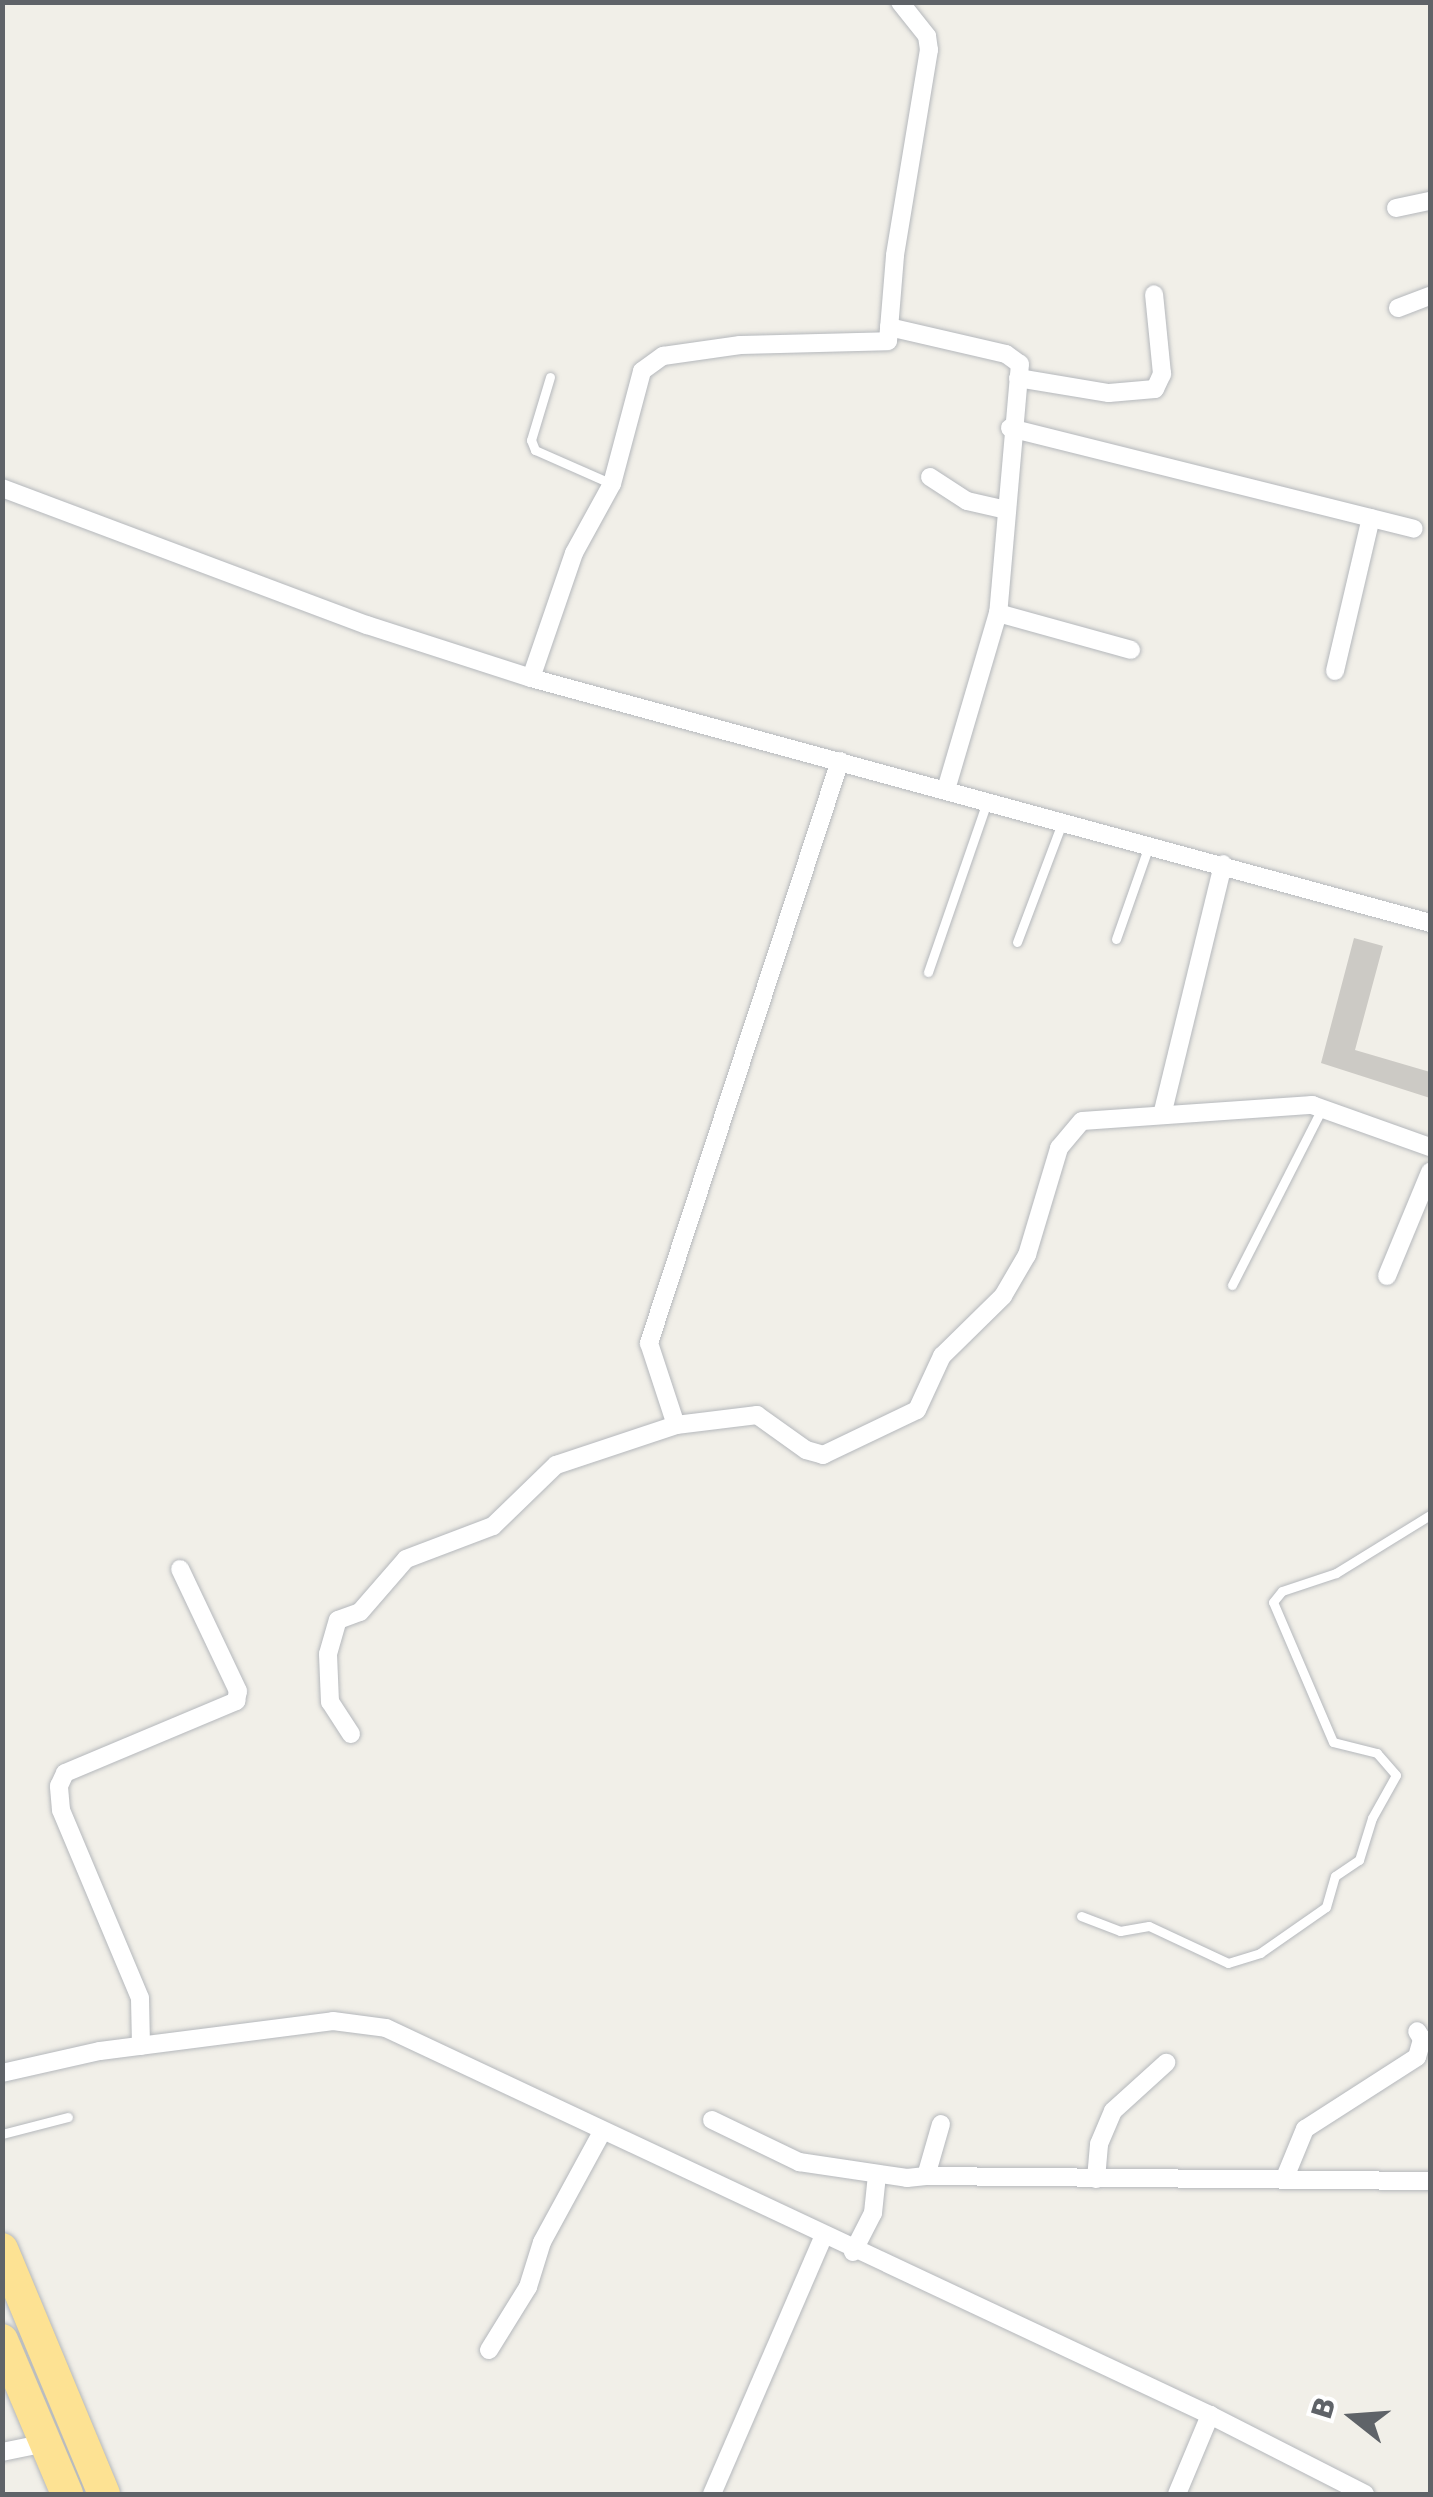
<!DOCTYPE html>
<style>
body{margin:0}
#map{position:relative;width:1433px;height:2497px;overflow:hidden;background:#f1efe8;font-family:"DejaVu Sans",sans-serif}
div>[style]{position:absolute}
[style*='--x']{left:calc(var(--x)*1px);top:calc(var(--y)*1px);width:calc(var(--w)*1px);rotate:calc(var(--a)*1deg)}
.building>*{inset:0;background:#cccac5}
.roads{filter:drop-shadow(0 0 2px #b5b8bc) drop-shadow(0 0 2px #b5b8bc)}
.lane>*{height:9px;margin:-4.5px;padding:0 4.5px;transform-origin:4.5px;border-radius:4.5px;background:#fff}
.street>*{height:18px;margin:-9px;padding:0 9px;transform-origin:9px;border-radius:9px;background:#fff}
.highway>*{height:32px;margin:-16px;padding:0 16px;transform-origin:16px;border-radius:16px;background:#fde293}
span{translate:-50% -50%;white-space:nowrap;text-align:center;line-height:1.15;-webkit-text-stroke:9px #fff;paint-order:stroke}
.frame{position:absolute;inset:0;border:5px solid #5f6368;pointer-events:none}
.north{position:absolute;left:1303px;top:2367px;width:100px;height:100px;-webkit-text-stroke:8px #fff;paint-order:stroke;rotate:287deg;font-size:28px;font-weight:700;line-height:40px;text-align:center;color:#5f6368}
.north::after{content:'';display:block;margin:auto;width:35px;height:45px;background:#5f6368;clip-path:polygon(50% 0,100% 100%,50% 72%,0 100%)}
</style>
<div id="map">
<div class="building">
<div style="clip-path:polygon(1354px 938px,1383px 946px,1355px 1050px,1430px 1072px,1430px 1098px,1321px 1063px)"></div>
</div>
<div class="roads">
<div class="lane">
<div style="--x:550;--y:377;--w:66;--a:106.8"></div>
<div style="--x:531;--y:440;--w:11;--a:68"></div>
<div style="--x:535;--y:450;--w:84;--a:23.8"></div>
<div style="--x:1116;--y:939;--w:96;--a:-70.6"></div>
<div style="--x:1017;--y:942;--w:127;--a:-69.3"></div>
<div style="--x:928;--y:972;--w:180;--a:-70.9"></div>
<div style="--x:1232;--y:1285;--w:196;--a:-63"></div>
<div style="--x:1081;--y:1916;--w:42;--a:21"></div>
<div style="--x:1120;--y:1931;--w:29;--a:-10"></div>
<div style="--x:1149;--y:1926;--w:87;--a:25.1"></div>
<div style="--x:1228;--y:1963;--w:34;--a:-17"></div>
<div style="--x:1260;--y:1953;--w:80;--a:-34.9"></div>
<div style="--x:1326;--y:1907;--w:32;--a:-74"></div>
<div style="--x:1335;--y:1876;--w:29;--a:-34"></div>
<div style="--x:1359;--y:1860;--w:44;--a:-72.8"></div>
<div style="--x:1372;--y:1818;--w:49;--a:-60.8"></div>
<div style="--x:1396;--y:1775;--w:29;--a:-131"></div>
<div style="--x:1377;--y:1753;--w:45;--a:-166"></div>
<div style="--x:1333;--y:1742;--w:152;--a:-113.2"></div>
<div style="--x:1273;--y:1602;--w:14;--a:-51"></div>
<div style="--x:1282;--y:1591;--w:57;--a:-18.4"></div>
<div style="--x:1336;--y:1573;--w:110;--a:-31.7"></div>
<div style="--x:2;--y:2134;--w:68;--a:-14.4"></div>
</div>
<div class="street">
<div style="--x:1396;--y:208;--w:35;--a:-12"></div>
<div style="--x:1398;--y:308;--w:34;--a:-21"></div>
<div style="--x:889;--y:327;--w:120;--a:13"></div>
<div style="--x:1006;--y:354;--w:17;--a:36"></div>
<div style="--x:1020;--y:364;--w:250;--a:95"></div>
<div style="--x:998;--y:613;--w:184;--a:106.4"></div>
<div style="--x:1018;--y:378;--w:92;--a:9.4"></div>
<div style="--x:1109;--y:393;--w:46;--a:-5"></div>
<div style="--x:1155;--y:389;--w:17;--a:-65"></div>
<div style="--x:1162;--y:374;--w:80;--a:-95.7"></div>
<div style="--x:1010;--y:428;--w:416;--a:14"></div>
<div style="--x:930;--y:477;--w:44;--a:33"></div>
<div style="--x:967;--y:501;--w:36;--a:13"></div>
<div style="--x:2;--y:488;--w:390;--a:20.6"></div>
<div style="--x:367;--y:625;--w:172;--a:17.9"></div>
<div style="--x:531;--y:678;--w:932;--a:15.24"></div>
<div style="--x:998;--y:613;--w:138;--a:15.5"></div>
<div style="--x:1335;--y:671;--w:157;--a:-76.8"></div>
<div style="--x:531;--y:678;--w:132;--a:-71"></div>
<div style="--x:574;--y:553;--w:79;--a:-61.2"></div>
<div style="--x:612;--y:484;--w:117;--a:-75.1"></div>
<div style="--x:642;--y:371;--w:26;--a:-36"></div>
<div style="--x:663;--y:356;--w:78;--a:-8.1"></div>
<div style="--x:740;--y:345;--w:148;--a:-1.5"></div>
<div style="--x:888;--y:341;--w:86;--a:-85.3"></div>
<div style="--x:895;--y:255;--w:208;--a:-80.6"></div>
<div style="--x:929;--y:50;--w:14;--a:-98"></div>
<div style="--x:927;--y:36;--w:43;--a:-128.5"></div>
<div style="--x:840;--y:761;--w:613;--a:108.17"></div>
<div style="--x:649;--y:1343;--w:86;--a:71.8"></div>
<div style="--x:676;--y:1425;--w:82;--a:-7"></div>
<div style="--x:757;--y:1415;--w:60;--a:35.5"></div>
<div style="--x:806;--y:1450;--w:18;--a:16"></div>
<div style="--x:823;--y:1455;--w:104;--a:-25.6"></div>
<div style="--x:917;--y:1410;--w:60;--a:-65.2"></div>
<div style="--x:942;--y:1356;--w:86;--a:-44.5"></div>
<div style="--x:1003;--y:1296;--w:48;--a:-59.7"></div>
<div style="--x:1027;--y:1255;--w:112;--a:-73.3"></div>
<div style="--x:1059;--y:1148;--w:35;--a:-50"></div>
<div style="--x:1082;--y:1121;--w:231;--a:-4"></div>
<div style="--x:1312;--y:1105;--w:125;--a:19.6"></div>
<div style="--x:1163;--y:1111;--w:254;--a:-76.3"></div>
<div style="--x:1387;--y:1276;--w:113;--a:-67.5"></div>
<div style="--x:351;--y:1734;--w:38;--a:-123"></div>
<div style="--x:330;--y:1702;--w:48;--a:-92.4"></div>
<div style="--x:328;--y:1654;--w:35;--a:-74"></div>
<div style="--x:338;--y:1620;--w:23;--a:-20"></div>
<div style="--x:360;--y:1612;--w:70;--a:-49"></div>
<div style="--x:406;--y:1559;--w:93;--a:-20.8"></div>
<div style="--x:493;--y:1526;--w:88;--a:-44.1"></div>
<div style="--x:556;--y:1465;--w:126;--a:-18.4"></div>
<div style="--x:141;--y:2046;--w:48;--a:-91.2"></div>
<div style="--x:140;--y:1998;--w:204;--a:-112.8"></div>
<div style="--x:61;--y:1810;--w:24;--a:-95"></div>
<div style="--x:59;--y:1786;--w:14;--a:-65"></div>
<div style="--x:65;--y:1773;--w:186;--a:-22.8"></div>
<div style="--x:236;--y:1701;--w:10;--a:-79"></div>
<div style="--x:238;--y:1691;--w:135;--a:-115.4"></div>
<div style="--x:2;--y:2073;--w:100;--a:-12.7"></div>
<div style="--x:100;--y:2051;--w:235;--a:-7.3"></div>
<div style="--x:333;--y:2021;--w:53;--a:7.5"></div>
<div style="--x:386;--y:2028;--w:910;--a:25.16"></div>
<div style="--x:1210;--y:2415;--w:174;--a:27"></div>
<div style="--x:712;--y:2120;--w:97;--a:25.8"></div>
<div style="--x:799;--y:2162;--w:109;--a:8.4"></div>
<div style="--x:907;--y:2178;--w:19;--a:-6"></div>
<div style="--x:926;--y:2176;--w:54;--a:-73.9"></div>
<div style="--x:1286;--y:2175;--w:50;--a:-67.6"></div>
<div style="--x:1305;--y:2129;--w:133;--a:-32.7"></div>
<div style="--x:1417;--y:2057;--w:19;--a:-74"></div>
<div style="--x:1422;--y:2039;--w:9;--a:-122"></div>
<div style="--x:926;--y:2176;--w:504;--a:0.57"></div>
<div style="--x:1096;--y:2179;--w:35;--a:-85"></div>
<div style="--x:1099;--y:2144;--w:36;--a:-67"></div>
<div style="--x:1113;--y:2111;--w:72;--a:-42.2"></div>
<div style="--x:853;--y:2252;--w:44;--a:-62.9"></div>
<div style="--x:873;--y:2213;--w:37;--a:-84"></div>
<div style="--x:489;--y:2350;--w:74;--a:-58.2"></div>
<div style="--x:528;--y:2287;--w:47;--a:-72.7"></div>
<div style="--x:542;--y:2242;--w:125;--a:-61.4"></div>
<div style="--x:2;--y:2452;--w:45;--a:-11.6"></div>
<div style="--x:712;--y:2494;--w:280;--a:-66.6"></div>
<div style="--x:1177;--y:2494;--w:86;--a:-67.3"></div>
</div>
<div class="highway">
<div style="--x:2;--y:2249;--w:265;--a:67.4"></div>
<div style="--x:2;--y:2340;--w:167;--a:67.1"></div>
</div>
</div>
<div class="frame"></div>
<div class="north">B</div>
</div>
